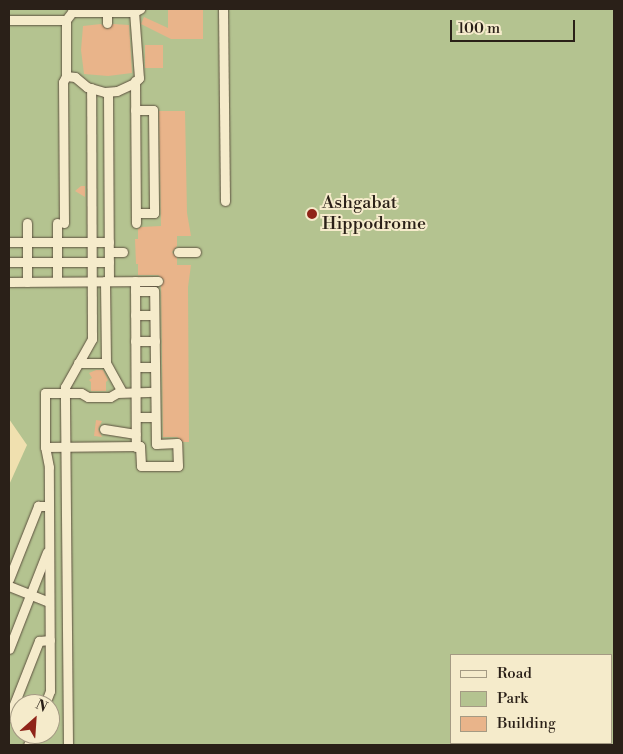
<!DOCTYPE html>
<style>
body{margin:0}
#map{position:relative;width:623px;height:754px;overflow:hidden;background:#f0e0af;font-family:"Libre Bodoni",serif}
div>[style]{position:absolute}
[style*='--x']{left:calc(var(--x)*1px);top:calc(var(--y)*1px);width:calc(var(--w)*1px);rotate:calc(var(--a)*1deg)}
.green>*{inset:0;background:#b4c390}
.building>*{inset:0;background:#e9b48a}
.roads{filter:drop-shadow(0 0 1px #5c503e) drop-shadow(0 0 1px #5c503e)}
.minor>*{height:9px;margin:-4.5px;padding:0 4.5px;transform-origin:4.5px;border-radius:4.5px;background:#f5ebcb}
.dots>*{width:14px;height:14px;translate:-50% -50%;box-sizing:border-box;border:2px solid #f5ebcb;border-radius:50%}
span{translate:-50% -50%;white-space:nowrap;text-align:center;line-height:1.15;-webkit-text-stroke:4px #f5ebcb;paint-order:stroke}
.poi-label{font-size:18px;color:#2a2018}
.left{translate:0 -50%;text-align:left}
.frame{position:absolute;inset:0;border:10px solid #2a2018;pointer-events:none}
.legend{position:absolute;left:450px;top:654px;width:162px;height:90px;box-sizing:border-box;background:#f5ebcb;border:1px solid #a49a83;margin:0;padding:6px 9px;list-style:none;font-size:15px;color:#2a2018}
.legend li{display:flex;align-items:center;gap:10px;height:25px}
.legend b{width:25px;border:1px solid #a49a83}
.north{position:absolute;left:10px;top:694px;width:50px;height:50px;box-sizing:border-box;background:#f5ebcb;border:1px solid #a49a83;border-radius:50%;rotate:26deg;font-size:14px;font-weight:700;line-height:20px;text-align:center;color:#2a2018}
.north::after{content:'';display:block;margin:auto;width:18px;height:22px;background:#8f2418;clip-path:polygon(50% 0,100% 100%,50% 72%,0 100%)}
.scale{position:absolute;left:450px;top:20px;width:125px;height:22px;box-sizing:border-box;border:2px solid #2a2018;border-top:0;padding-left:6px;font-size:15px;line-height:18px;white-space:nowrap;color:#2a2018;-webkit-text-stroke:4px #f5ebcb;paint-order:stroke}
</style>
<div id="map">
<div class="green">
<div style="clip-path:polygon(evenodd,9px 9px,614px 9px,614px 745px,9px 745px,9px 485px,27px 445px,9px 419px,9px 9px,452px 655px,612px 655px,612px 743px,452px 743px,452px 655px,9px 9px,20px 704px,50px 704px,50px 734px,20px 734px,20px 704px)"></div>
</div>
<div class="building">
<div style="clip-path:polygon(168px 9px,203px 9px,203px 39px,171px 39px,141px 24px,144px 17px,168px 28px)"></div>
<div style="clip-path:polygon(101px 24px,107px 29px,113px 24px,129px 25px,132px 73px,108px 76px,84px 74px,81px 50px,83px 26px)"></div>
<div style="clip-path:polygon(145px 45px,163px 45px,163px 68px,145px 68px)"></div>
<div style="clip-path:polygon(159px 111px,185px 111px,187px 213px,191px 236px,177px 236px,177px 246px,172px 252px,177px 258px,177px 265px,191px 265px,188px 287px,189px 442px,183px 442px,177px 437px,163px 437px,161px 286px,164px 280px,158px 275px,138px 275px,138px 264px,136px 264px,135px 239px,138px 239px,138px 229px,141px 227px,161px 226px)"></div>
<div style="clip-path:polygon(81px 186px,85px 186px,85px 197px,75px 191px)"></div>
<div style="clip-path:polygon(96px 370px,103px 370px,108px 380px,106px 382px,106px 391px,91px 391px,91px 382px,89px 380px,92px 378px,89px 373px)"></div>
<div style="clip-path:polygon(96px 420px,102px 421px,98px 429px,102px 437px,94px 436px)"></div>
</div>
<div class="roads">
<div class="minor">
<div style="--x:223;--y:9;--w:192;--a:89.4"></div>
<div style="--x:107;--y:12;--w:11;--a:90"></div>
<div style="--x:9;--y:20;--w:57;--a:0"></div>
<div style="--x:66;--y:20;--w:10;--a:-53"></div>
<div style="--x:72;--y:12;--w:62;--a:0"></div>
<div style="--x:134;--y:12;--w:7;--a:-27"></div>
<div style="--x:66;--y:76;--w:9;--a:6"></div>
<div style="--x:75;--y:77;--w:16;--a:40"></div>
<div style="--x:87;--y:87;--w:19;--a:16"></div>
<div style="--x:105;--y:92;--w:12;--a:-5"></div>
<div style="--x:117;--y:91;--w:19;--a:-25"></div>
<div style="--x:134;--y:83;--w:7;--a:-45"></div>
<div style="--x:139;--y:78;--w:66;--a:-94.3"></div>
<div style="--x:135;--y:81;--w:142;--a:89.6"></div>
<div style="--x:108;--y:92;--w:189;--a:89.7"></div>
<div style="--x:135;--y:110;--w:18;--a:0"></div>
<div style="--x:153;--y:110;--w:103;--a:89.4"></div>
<div style="--x:154;--y:213;--w:18;--a:180"></div>
<div style="--x:27;--y:223;--w:59;--a:90"></div>
<div style="--x:57;--y:223;--w:58;--a:90"></div>
<div style="--x:64;--y:223;--w:141;--a:-90.4"></div>
<div style="--x:63;--y:82;--w:7;--a:-63"></div>
<div style="--x:66;--y:76;--w:56;--a:-90"></div>
<div style="--x:9;--y:242;--w:100;--a:0"></div>
<div style="--x:109;--y:252;--w:14;--a:0"></div>
<div style="--x:178;--y:252;--w:18;--a:0"></div>
<div style="--x:9;--y:262;--w:100;--a:0"></div>
<div style="--x:105;--y:281;--w:82;--a:89.3"></div>
<div style="--x:106;--y:363;--w:33;--a:61"></div>
<div style="--x:135;--y:281;--w:166;--a:89.7"></div>
<div style="--x:9;--y:282;--w:149;--a:-0.4"></div>
<div style="--x:135;--y:315;--w:19;--a:0"></div>
<div style="--x:135;--y:341;--w:20;--a:0"></div>
<div style="--x:78;--y:363;--w:28;--a:0"></div>
<div style="--x:136;--y:367;--w:19;--a:0"></div>
<div style="--x:136;--y:417;--w:19;--a:0"></div>
<div style="--x:104;--y:429;--w:32;--a:9"></div>
<div style="--x:45;--y:447;--w:95;--a:-0.6"></div>
<div style="--x:140;--y:446;--w:20;--a:87"></div>
<div style="--x:141;--y:466;--w:37;--a:0"></div>
<div style="--x:178;--y:466;--w:23;--a:-92"></div>
<div style="--x:177;--y:443;--w:21;--a:177"></div>
<div style="--x:156;--y:444;--w:153;--a:-90.7"></div>
<div style="--x:154;--y:291;--w:19;--a:180"></div>
<div style="--x:9;--y:579;--w:79;--a:-68.3"></div>
<div style="--x:38;--y:506;--w:11;--a:0"></div>
<div style="--x:9;--y:586;--w:43;--a:21.8"></div>
<div style="--x:9;--y:649;--w:104;--a:-68.6"></div>
<div style="--x:45;--y:704;--w:14;--a:-69"></div>
<div style="--x:50;--y:691;--w:224;--a:-90.3"></div>
<div style="--x:49;--y:467;--w:20;--a:-101"></div>
<div style="--x:45;--y:447;--w:54;--a:-90"></div>
<div style="--x:45;--y:393;--w:36;--a:0"></div>
<div style="--x:81;--y:393;--w:8;--a:30"></div>
<div style="--x:88;--y:397;--w:22;--a:0"></div>
<div style="--x:110;--y:397;--w:8;--a:-30"></div>
<div style="--x:117;--y:393;--w:38;--a:-2"></div>
<div style="--x:9;--y:717;--w:82;--a:-68.5"></div>
<div style="--x:39;--y:641;--w:11;--a:-5"></div>
<div style="--x:28;--y:745;--w:12;--a:-66"></div>
<div style="--x:68;--y:745;--w:358;--a:-90.5"></div>
<div style="--x:65;--y:387;--w:55;--a:-60.6"></div>
<div style="--x:92;--y:339;--w:251;--a:-90.2"></div>
</div>
</div>
<div class="dots">
<div style="left:312px;top:214px;background:#8f2418"></div>
</div>
<div class="poi-label">
<span class="left" style="left:322px;top:214px">Ashgabat<br>Hippodrome</span>
</div>
<div class="frame"></div>
<ul class="legend">
<li><b style="height:6px;background:#f5ebcb"></b>Road</li>
<li><b style="height:14px;background:#b4c390"></b>Park</li>
<li><b style="height:14px;background:#e9b48a"></b>Building</li>
</ul>
<div class="north">N</div>
<div class="scale">100 m</div>
</div>
